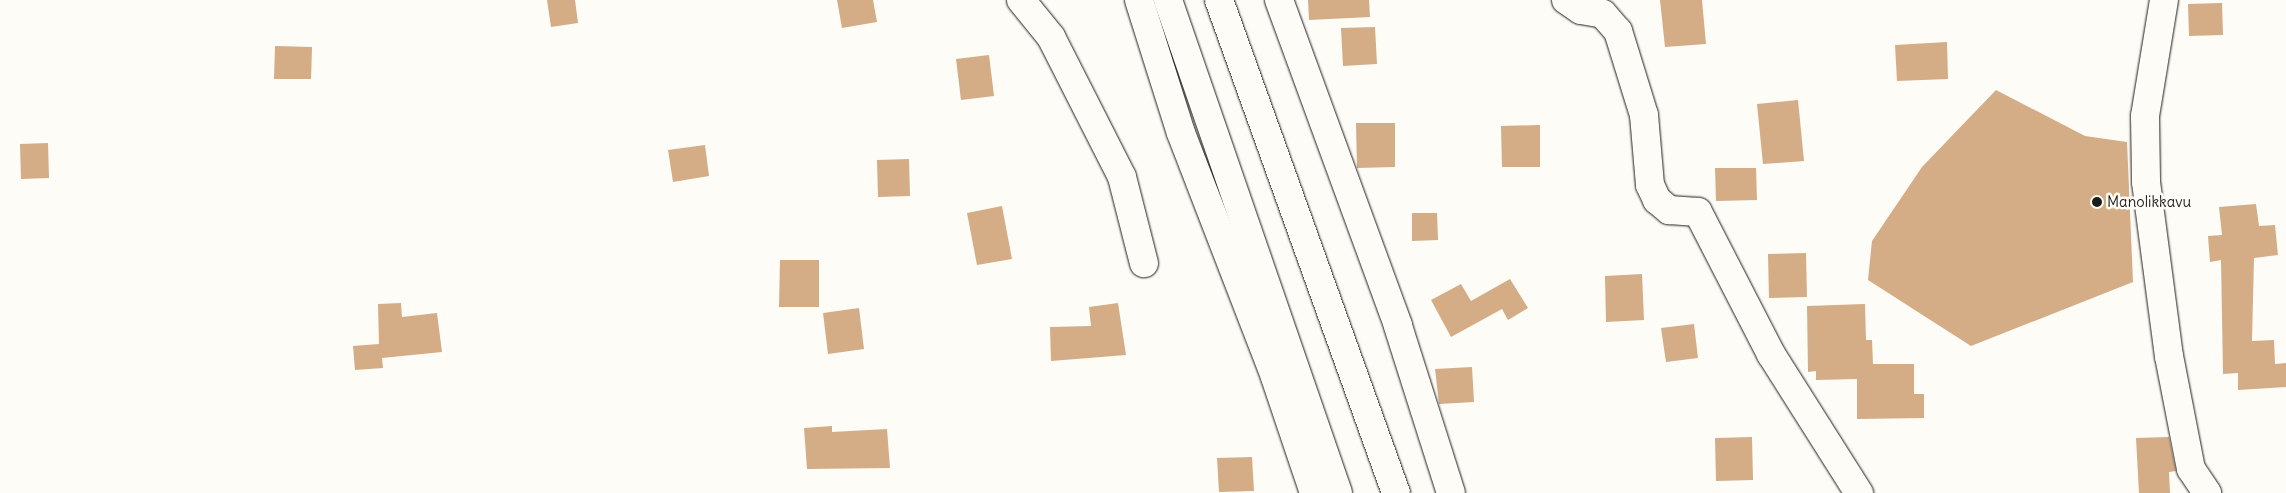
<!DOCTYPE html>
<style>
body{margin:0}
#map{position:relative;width:2286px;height:493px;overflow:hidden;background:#fdfcf7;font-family:Delius,sans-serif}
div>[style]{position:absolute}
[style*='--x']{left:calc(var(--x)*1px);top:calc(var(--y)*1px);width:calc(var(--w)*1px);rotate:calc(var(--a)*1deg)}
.building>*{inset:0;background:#d4ac85}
.roads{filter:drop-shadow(0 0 1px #1c1c1c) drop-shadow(0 0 1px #1c1c1c)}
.minor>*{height:28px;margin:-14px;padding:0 14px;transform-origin:14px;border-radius:14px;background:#fdfcf7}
.highway>*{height:28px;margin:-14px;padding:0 14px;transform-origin:14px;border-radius:14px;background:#fdfcf7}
.dots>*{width:14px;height:14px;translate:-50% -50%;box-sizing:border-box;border:2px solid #fdfcf7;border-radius:50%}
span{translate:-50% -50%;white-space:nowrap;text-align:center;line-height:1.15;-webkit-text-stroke:5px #fdfcf7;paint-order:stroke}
.poi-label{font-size:15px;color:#1c1c1c}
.left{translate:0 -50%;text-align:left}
</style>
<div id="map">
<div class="building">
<div style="clip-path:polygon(547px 0,575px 0,578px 23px,551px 27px)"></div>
<div style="clip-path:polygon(837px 0,873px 0,877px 22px,842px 28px)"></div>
<div style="clip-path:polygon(1308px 0,1369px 0,1370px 17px,1309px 20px)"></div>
<div style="clip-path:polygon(1660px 0,1702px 0,1706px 44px,1665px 47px)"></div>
<div style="clip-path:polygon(2222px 3px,2223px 35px,2189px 36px,2188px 4px)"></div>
<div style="clip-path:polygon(1375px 27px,1377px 64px,1343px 66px,1341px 28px)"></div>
<div style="clip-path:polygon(1947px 42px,1948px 79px,1897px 81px,1895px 45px)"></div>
<div style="clip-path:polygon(275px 46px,312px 47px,311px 79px,274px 79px)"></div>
<div style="clip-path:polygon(989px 55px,994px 96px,961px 100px,956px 59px)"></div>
<div style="clip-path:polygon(1996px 90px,2085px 136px,2127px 142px,2133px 282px,1971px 346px,1868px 280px,1872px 241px,1922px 167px)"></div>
<div style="clip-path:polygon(1798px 100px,1804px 161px,1763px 164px,1757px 104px)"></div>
<div style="clip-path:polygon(1356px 123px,1395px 123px,1395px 167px,1357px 168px)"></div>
<div style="clip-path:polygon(1540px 125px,1540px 167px,1502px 167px,1501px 126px)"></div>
<div style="clip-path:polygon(48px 143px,49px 178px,21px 179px,20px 144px)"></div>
<div style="clip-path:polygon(705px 145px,709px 176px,673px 182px,668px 150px)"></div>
<div style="clip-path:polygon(909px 159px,910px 196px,878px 197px,877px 160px)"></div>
<div style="clip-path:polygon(1715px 168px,1756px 168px,1757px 200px,1716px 201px)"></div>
<div style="clip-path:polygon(2256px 204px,2259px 226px,2275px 225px,2278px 255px,2254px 258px,2252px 341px,2274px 340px,2275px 364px,2286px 363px,2286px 387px,2238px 390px,2238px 373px,2223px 374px,2221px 260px,2210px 262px,2208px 236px,2222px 235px,2219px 207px)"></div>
<div style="clip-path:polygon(1002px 206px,1012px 259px,977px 265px,967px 213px)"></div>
<div style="clip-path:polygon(1412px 213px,1437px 213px,1438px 240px,1412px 241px)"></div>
<div style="clip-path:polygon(1806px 253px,1807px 297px,1769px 298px,1768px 254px)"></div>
<div style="clip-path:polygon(780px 260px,819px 260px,819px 307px,779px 307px)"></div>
<div style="clip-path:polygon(1642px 274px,1644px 320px,1606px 322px,1605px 276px)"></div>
<div style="clip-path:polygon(1510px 279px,1528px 308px,1508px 320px,1502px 309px,1451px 337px,1431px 300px,1461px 284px,1471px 301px)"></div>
<div style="clip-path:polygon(401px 303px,402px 317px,437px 313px,442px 352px,382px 358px,383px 368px,355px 370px,353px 346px,379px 344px,378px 304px)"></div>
<div style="clip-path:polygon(1118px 303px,1126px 355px,1051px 361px,1050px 327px,1091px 326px,1089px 307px)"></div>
<div style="clip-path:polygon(1865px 304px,1866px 340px,1872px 340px,1873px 364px,1914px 364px,1914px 394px,1924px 394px,1924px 418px,1857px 419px,1857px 379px,1816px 380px,1816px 371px,1808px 372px,1807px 306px)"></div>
<div style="clip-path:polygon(859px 308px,864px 349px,828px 354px,823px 313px)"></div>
<div style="clip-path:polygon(1694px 324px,1698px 358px,1666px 362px,1661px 328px)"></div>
<div style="clip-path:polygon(1472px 367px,1474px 402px,1439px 404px,1435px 369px)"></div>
<div style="clip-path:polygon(832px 426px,832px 432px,887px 429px,890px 468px,807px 469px,804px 428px)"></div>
<div style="clip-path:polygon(1752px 437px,1753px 480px,1716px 481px,1715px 438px)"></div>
<div style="clip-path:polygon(2169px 437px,2176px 471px,2169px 472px,2170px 493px,2139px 493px,2136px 438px)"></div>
<div style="clip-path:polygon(1252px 457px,1254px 491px,1219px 492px,1217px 458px)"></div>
</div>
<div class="roads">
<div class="minor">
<div style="--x:1021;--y:0;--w:48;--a:51"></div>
<div style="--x:1051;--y:37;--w:157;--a:63.1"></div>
<div style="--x:1122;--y:177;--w:89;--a:75.7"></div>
<div style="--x:1139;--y:0;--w:139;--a:72.5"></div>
<div style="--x:1181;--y:133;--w:261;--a:68.9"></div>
<div style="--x:1275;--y:377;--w:122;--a:71.4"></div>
<div style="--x:1279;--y:0;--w:347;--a:69.9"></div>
<div style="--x:1398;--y:326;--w:175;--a:72.4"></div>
<div style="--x:1566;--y:0;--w:18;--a:34"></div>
<div style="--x:1581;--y:10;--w:22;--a:10"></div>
<div style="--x:1603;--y:14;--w:23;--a:49"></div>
<div style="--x:1618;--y:31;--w:88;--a:72.8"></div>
<div style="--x:1644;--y:115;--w:70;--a:85.1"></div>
<div style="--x:1650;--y:185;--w:17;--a:65"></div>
<div style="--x:1657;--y:200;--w:16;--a:40"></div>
<div style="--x:1669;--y:210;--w:29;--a:4"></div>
<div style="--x:1698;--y:212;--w:160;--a:62.8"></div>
<div style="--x:1771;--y:354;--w:165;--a:57.7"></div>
<div style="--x:2164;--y:0;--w:118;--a:99.3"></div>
<div style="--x:2145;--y:116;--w:66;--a:89.1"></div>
<div style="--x:2146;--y:182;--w:176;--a:82.5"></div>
<div style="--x:2169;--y:356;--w:115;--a:79"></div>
<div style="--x:2191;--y:469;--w:29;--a:56"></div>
</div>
<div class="highway">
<div style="--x:1168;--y:0;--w:521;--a:70.97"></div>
<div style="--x:1219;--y:0;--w:524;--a:70.25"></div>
</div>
</div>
<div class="dots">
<div style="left:2097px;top:202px;background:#1c1c1c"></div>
</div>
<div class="poi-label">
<span class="left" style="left:2107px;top:202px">Manolikkavu</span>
</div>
</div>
